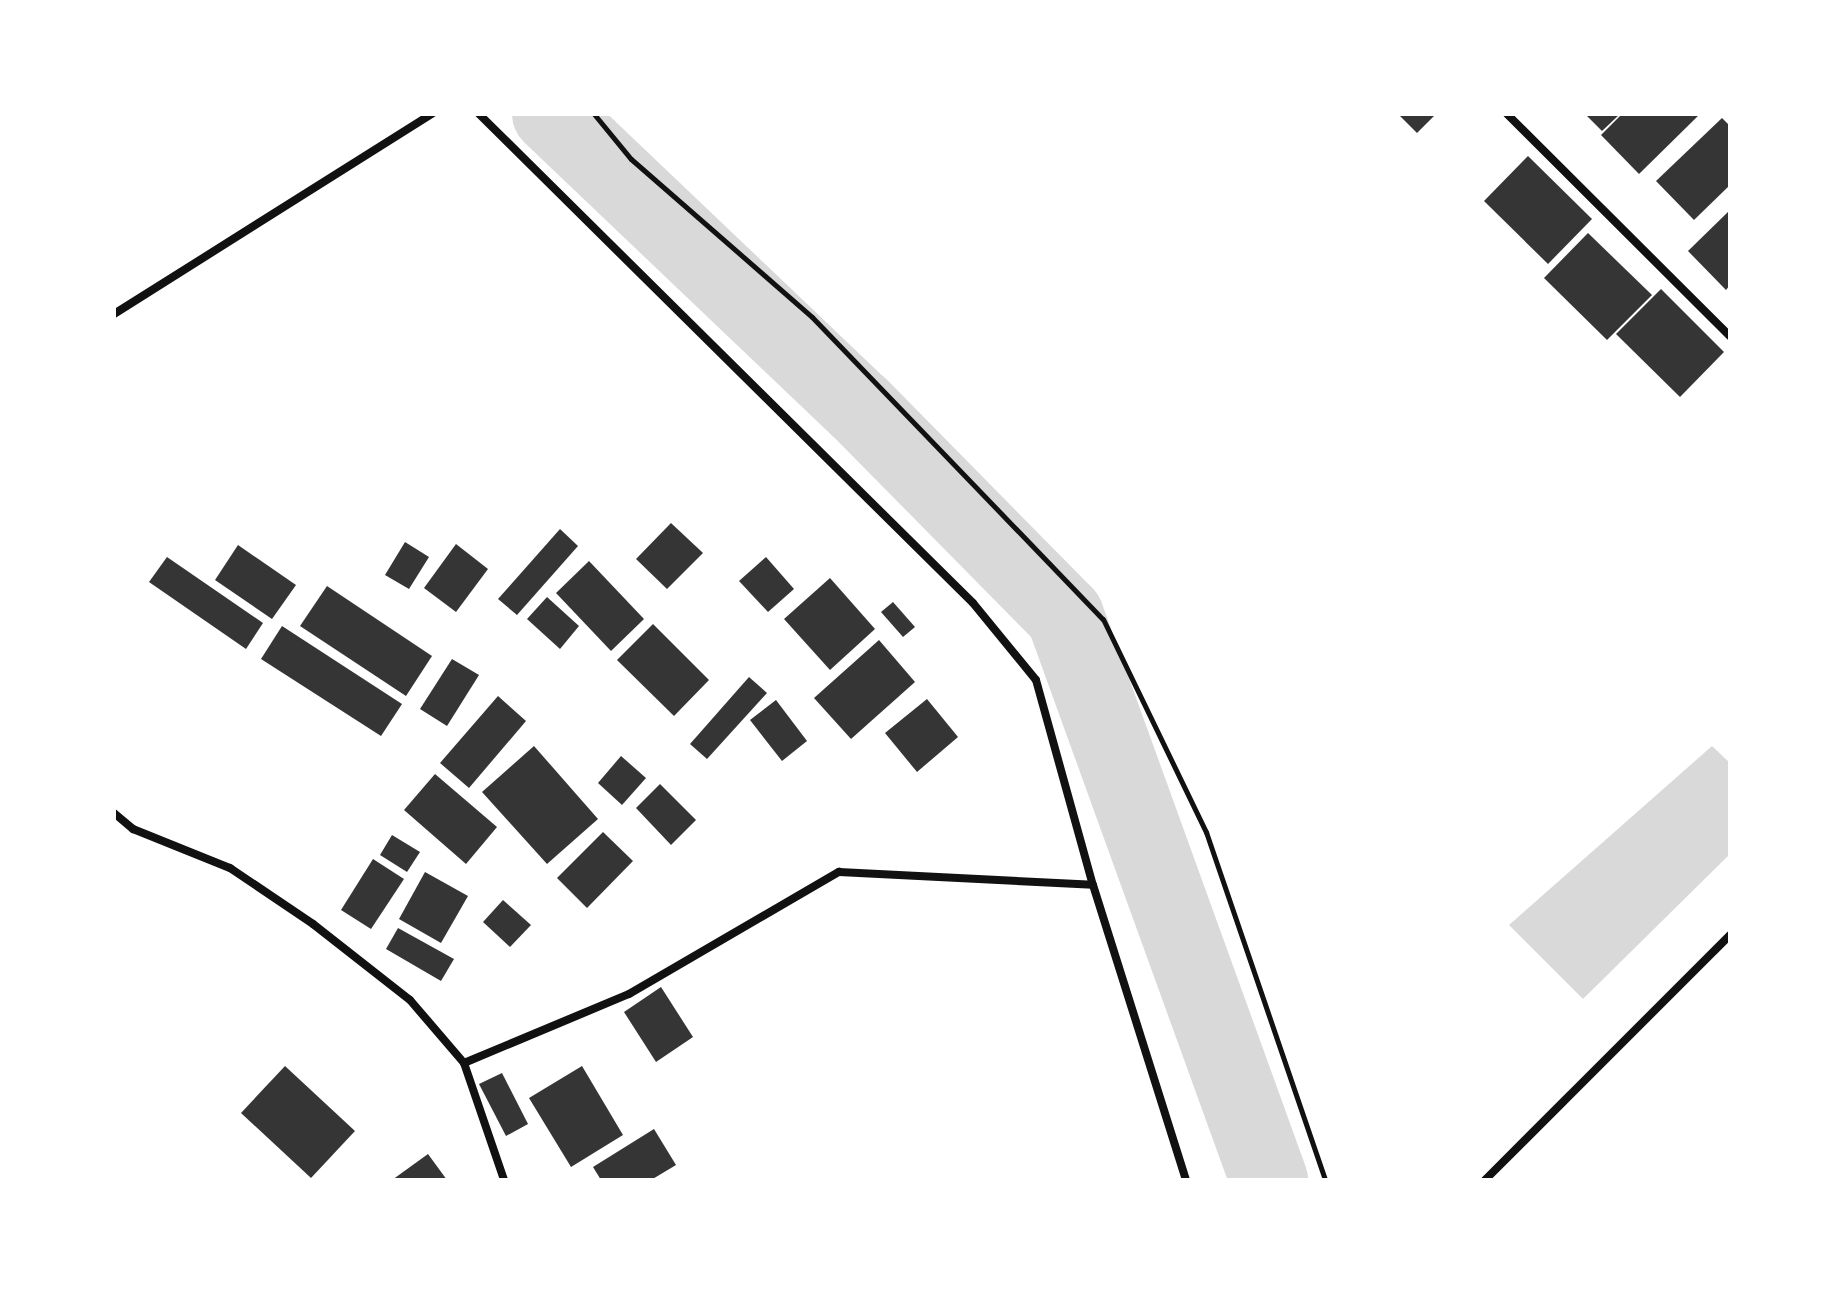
<!DOCTYPE html>
<style>
body{margin:0}
#map{position:relative;width:1844px;height:1294px;overflow:hidden;background:#fff;font-family:Figtree,sans-serif}
div>[style]{position:absolute}
[style*='--x']{left:calc(var(--x)*1px);top:calc(var(--y)*1px);width:calc(var(--w)*1px);rotate:calc(var(--a)*1deg)}
.water>*{inset:0;background:#d9d9d9}
.river>*{height:78px;margin:-39px;padding:0 39px;transform-origin:39px;border-radius:39px;background:#d9d9d9}
.building>*{inset:0;background:#353535}
.path>*{height:5px;margin:-2.5px;padding:0 2.5px;transform-origin:2.5px;border-radius:2.5px;background:#111}
.minor>*{height:8px;margin:-4px;padding:0 4px;transform-origin:4px;border-radius:4px;background:#111}
span{translate:-50% -50%;white-space:nowrap;text-align:center;line-height:1.15;-webkit-text-stroke:7px #fff;paint-order:stroke}
.frame{position:absolute;inset:0;border:116px solid #fff;pointer-events:none}
</style>
<div id="map">
<div class="water">
<div style="clip-path:polygon(1712px 746px,1730px 763px,1730px 854px,1583px 999px,1509px 925px)"></div>
</div>
<div class="river">
<div style="--x:551;--y:114;--w:427;--a:43.6"></div>
<div style="--x:860;--y:408;--w:292;--a:45.4"></div>
<div style="--x:1065;--y:616;--w:600;--a:70.11"></div>
</div>
<div class="building">
<div style="clip-path:polygon(1398px 114px,1436px 114px,1417px 133px)"></div>
<div style="clip-path:polygon(1585px 114px,1620px 114px,1602px 131px)"></div>
<div style="clip-path:polygon(1622px 114px,1700px 114px,1639px 174px,1601px 135px)"></div>
<div style="clip-path:polygon(1722px 118px,1730px 126px,1730px 185px,1694px 220px,1656px 181px)"></div>
<div style="clip-path:polygon(1528px 156px,1592px 219px,1548px 264px,1484px 201px)"></div>
<div style="clip-path:polygon(1730px 210px,1730px 285px,1726px 290px,1688px 251px)"></div>
<div style="clip-path:polygon(1588px 233px,1652px 295px,1607px 340px,1544px 278px)"></div>
<div style="clip-path:polygon(1661px 289px,1724px 352px,1680px 397px,1616px 334px)"></div>
<div style="clip-path:polygon(671px 523px,703px 553px,667px 589px,636px 559px)"></div>
<div style="clip-path:polygon(560px 529px,578px 546px,517px 615px,498px 599px)"></div>
<div style="clip-path:polygon(405px 542px,429px 557px,409px 589px,385px 575px)"></div>
<div style="clip-path:polygon(456px 544px,488px 569px,456px 612px,424px 588px)"></div>
<div style="clip-path:polygon(238px 545px,296px 585px,272px 619px,215px 580px)"></div>
<div style="clip-path:polygon(167px 557px,263px 623px,246px 649px,149px 582px)"></div>
<div style="clip-path:polygon(766px 557px,794px 589px,768px 612px,739px 581px)"></div>
<div style="clip-path:polygon(589px 561px,644px 619px,611px 651px,556px 593px)"></div>
<div style="clip-path:polygon(830px 578px,875px 629px,830px 670px,784px 619px)"></div>
<div style="clip-path:polygon(327px 586px,432px 656px,406px 696px,300px 626px)"></div>
<div style="clip-path:polygon(547px 597px,579px 626px,560px 649px,527px 619px)"></div>
<div style="clip-path:polygon(893px 602px,915px 627px,903px 637px,881px 612px)"></div>
<div style="clip-path:polygon(653px 624px,709px 680px,674px 716px,617px 660px)"></div>
<div style="clip-path:polygon(282px 626px,402px 704px,381px 736px,261px 659px)"></div>
<div style="clip-path:polygon(879px 640px,915px 682px,851px 739px,814px 698px)"></div>
<div style="clip-path:polygon(452px 659px,479px 675px,447px 726px,420px 709px)"></div>
<div style="clip-path:polygon(749px 677px,767px 693px,707px 759px,690px 744px)"></div>
<div style="clip-path:polygon(498px 696px,526px 721px,469px 788px,440px 763px)"></div>
<div style="clip-path:polygon(927px 699px,958px 737px,917px 772px,885px 733px)"></div>
<div style="clip-path:polygon(776px 700px,807px 741px,782px 761px,750px 720px)"></div>
<div style="clip-path:polygon(534px 746px,598px 819px,547px 864px,482px 792px)"></div>
<div style="clip-path:polygon(621px 756px,646px 778px,622px 805px,598px 783px)"></div>
<div style="clip-path:polygon(435px 774px,497px 827px,466px 864px,404px 810px)"></div>
<div style="clip-path:polygon(660px 784px,696px 820px,671px 845px,636px 808px)"></div>
<div style="clip-path:polygon(603px 832px,633px 861px,587px 908px,557px 878px)"></div>
<div style="clip-path:polygon(392px 835px,420px 852px,407px 872px,380px 855px)"></div>
<div style="clip-path:polygon(373px 859px,404px 879px,371px 929px,341px 910px)"></div>
<div style="clip-path:polygon(425px 872px,468px 896px,441px 943px,399px 919px)"></div>
<div style="clip-path:polygon(503px 900px,531px 925px,510px 947px,483px 922px)"></div>
<div style="clip-path:polygon(398px 928px,454px 959px,441px 981px,386px 949px)"></div>
<div style="clip-path:polygon(661px 987px,693px 1037px,656px 1062px,624px 1012px)"></div>
<div style="clip-path:polygon(285px 1066px,355px 1131px,311px 1178px,241px 1113px)"></div>
<div style="clip-path:polygon(582px 1066px,623px 1135px,571px 1167px,529px 1098px)"></div>
<div style="clip-path:polygon(502px 1073px,528px 1124px,506px 1136px,479px 1084px)"></div>
<div style="clip-path:polygon(654px 1129px,676px 1165px,651px 1180px,601px 1180px,593px 1167px)"></div>
<div style="clip-path:polygon(428px 1154px,447px 1180px,392px 1180px)"></div>
</div>
<div class="path">
<div style="--x:594;--y:114;--w:58;--a:50.6"></div>
<div style="--x:631;--y:159;--w:240;--a:41.1"></div>
<div style="--x:812;--y:317;--w:419;--a:46.1"></div>
<div style="--x:1103;--y:619;--w:237;--a:64.2"></div>
<div style="--x:1206;--y:832;--w:368;--a:71.1"></div>
</div>
<div class="minor">
<div style="--x:479;--y:114;--w:695;--a:44.71"></div>
<div style="--x:973;--y:603;--w:99;--a:50.7"></div>
<div style="--x:1036;--y:680;--w:213;--a:74.5"></div>
<div style="--x:1093;--y:885;--w:309;--a:72.5"></div>
<div style="--x:1507;--y:114;--w:315;--a:44.9"></div>
<div style="--x:114;--y:314;--w:376;--a:-32.2"></div>
<div style="--x:114;--y:813;--w:25;--a:40"></div>
<div style="--x:133;--y:829;--w:105;--a:21.9"></div>
<div style="--x:230;--y:868;--w:100;--a:34"></div>
<div style="--x:313;--y:924;--w:123;--a:38.1"></div>
<div style="--x:410;--y:1000;--w:83;--a:49.4"></div>
<div style="--x:464;--y:1063;--w:124;--a:71.1"></div>
<div style="--x:464;--y:1063;--w:179;--a:-22.7"></div>
<div style="--x:629;--y:994;--w:243;--a:-30.2"></div>
<div style="--x:839;--y:872;--w:254;--a:2.9"></div>
<div style="--x:1485;--y:1180;--w:346;--a:-45"></div>
</div>
<div class="frame"></div>
</div>
